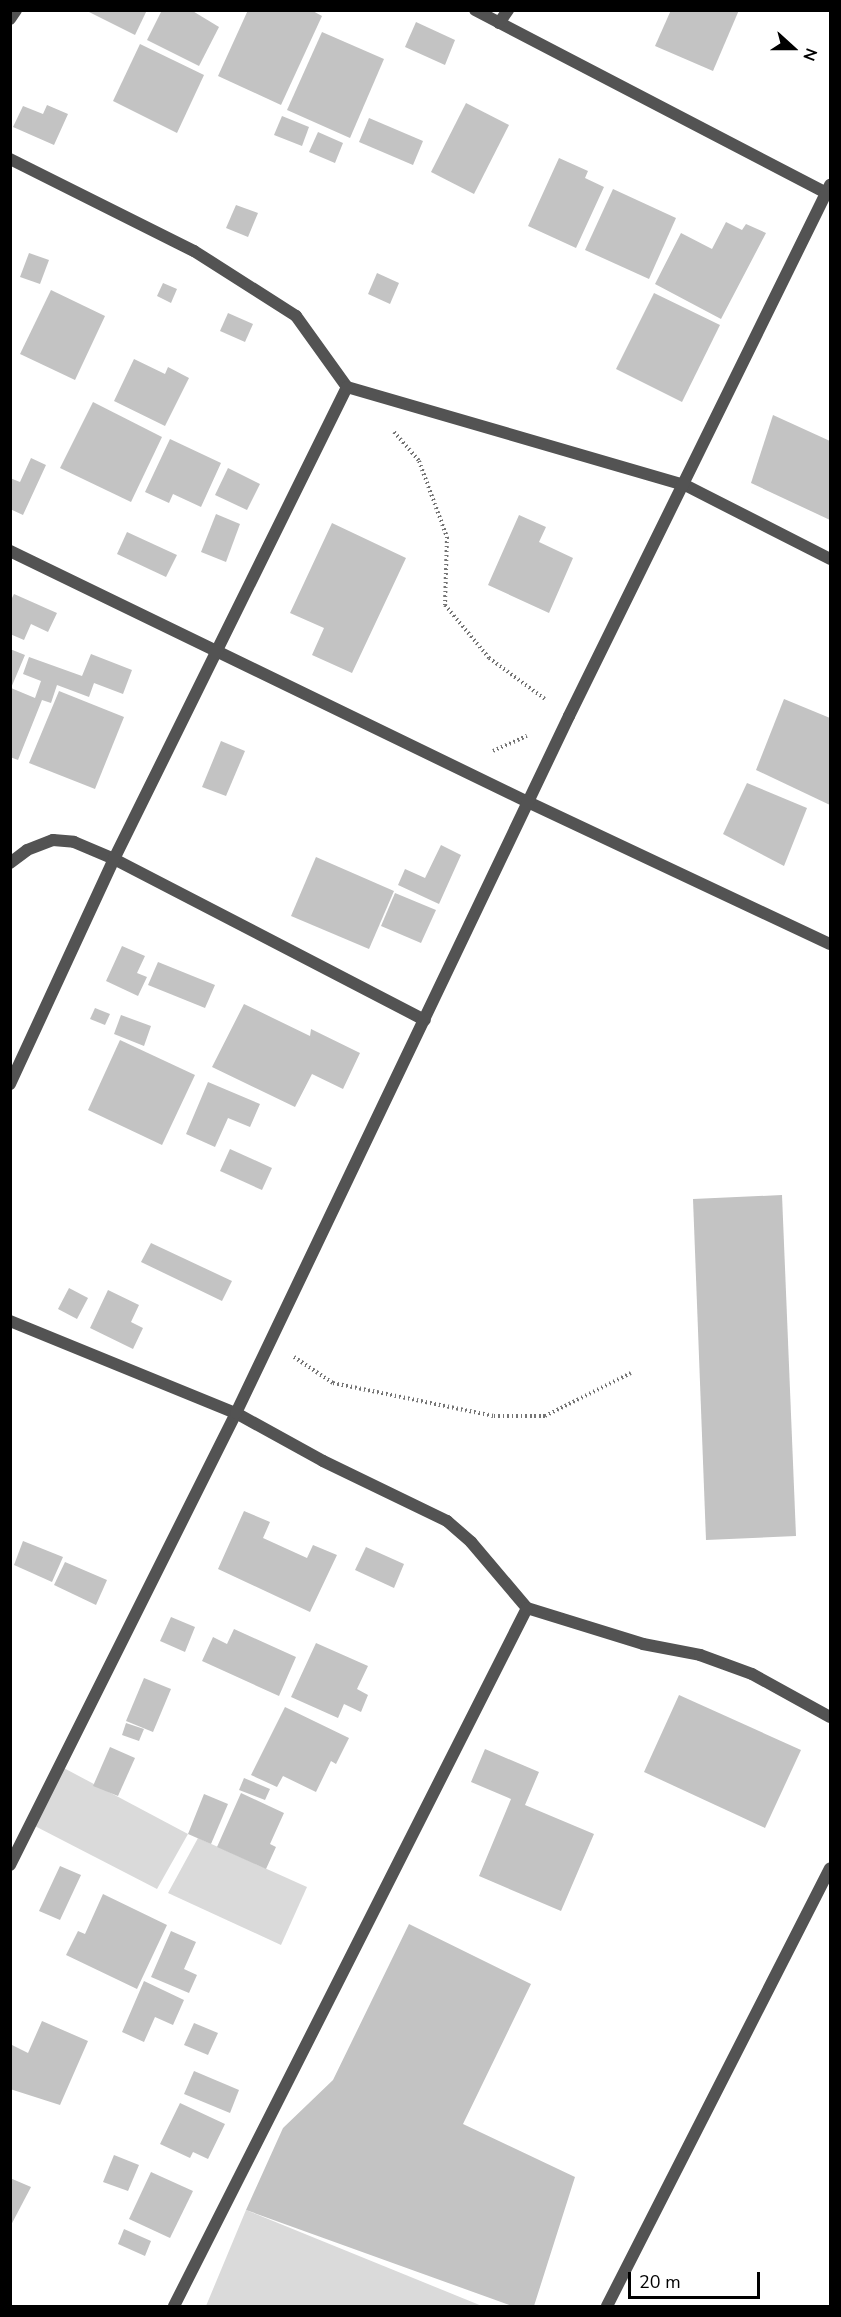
<!DOCTYPE html>
<style>
body{margin:0}
#map{position:relative;width:841px;height:2317px;overflow:hidden;background:#fff;font-family:"Nunito Sans",sans-serif}
div>[style]{position:absolute}
[style*='--x']{left:calc(var(--x)*1px);top:calc(var(--y)*1px);width:calc(var(--w)*1px);rotate:calc(var(--a)*1deg)}
.green>*{inset:0;background:#dadada}
.building>*{inset:0;background:#c3c3c3}
.path>*{height:4px;margin-top:-2px;transform-origin:0;background:repeating-linear-gradient(90deg,#757575 0 1.5px,transparent 0 4.5px)}
.street>*{height:12px;margin:-6px;padding:0 6px;transform-origin:6px;border-radius:6px;background:#535353}
span{translate:-50% -50%;white-space:nowrap;text-align:center;line-height:1.15;-webkit-text-stroke:4.5px #fff;paint-order:stroke}
.frame{position:absolute;inset:0;border:12px solid #000;pointer-events:none}
.north{position:absolute;left:763px;top:18px;width:60px;height:60px;-webkit-text-stroke:4px #fff;paint-order:stroke;rotate:111deg;font-size:16px;font-weight:700;line-height:24px;text-align:center;color:#000}
.north::after{content:'';display:block;margin:auto;width:21px;height:27px;background:#000;clip-path:polygon(50% 0,100% 100%,50% 72%,0 100%)}
.scale{position:absolute;left:628px;top:2272px;width:132px;height:27px;box-sizing:border-box;border:3px solid #000;border-top:0;padding-left:8px;font-size:18px;line-height:21px;white-space:nowrap;color:#000;-webkit-text-stroke:4px #fff;paint-order:stroke}
</style>
<div id="map">
<div class="green">
<div style="clip-path:polygon(60px 1766px,188px 1834px,157px 1889px,31px 1824px)"></div>
<div style="clip-path:polygon(198px 1838px,307px 1887px,281px 1945px,168px 1893px)"></div>
<div style="clip-path:polygon(246px 2210px,482px 2306px,206px 2306px)"></div>
</div>
<div class="building">
<div style="clip-path:polygon(85px 10px,147px 10px,135px 35px)"></div>
<div style="clip-path:polygon(162px 10px,191px 10px,219px 27px,199px 66px,147px 40px)"></div>
<div style="clip-path:polygon(248px 10px,311px 10px,322px 16px,281px 105px,218px 76px)"></div>
<div style="clip-path:polygon(671px 10px,739px 10px,713px 71px,655px 46px)"></div>
<div style="clip-path:polygon(416px 22px,455px 40px,445px 65px,405px 47px)"></div>
<div style="clip-path:polygon(322px 32px,384px 59px,350px 138px,287px 110px)"></div>
<div style="clip-path:polygon(140px 44px,204px 75px,177px 133px,113px 101px)"></div>
<div style="clip-path:polygon(466px 103px,509px 125px,474px 194px,431px 172px)"></div>
<div style="clip-path:polygon(47px 105px,68px 114px,54px 145px,13px 127px,23px 106px,43px 114px)"></div>
<div style="clip-path:polygon(282px 116px,309px 127px,302px 146px,274px 135px)"></div>
<div style="clip-path:polygon(369px 118px,423px 141px,413px 165px,359px 142px)"></div>
<div style="clip-path:polygon(318px 132px,343px 143px,335px 163px,309px 152px)"></div>
<div style="clip-path:polygon(559px 158px,588px 171px,585px 178px,604px 187px,576px 248px,528px 226px)"></div>
<div style="clip-path:polygon(613px 189px,676px 218px,649px 279px,585px 250px)"></div>
<div style="clip-path:polygon(236px 205px,258px 213px,248px 237px,226px 228px)"></div>
<div style="clip-path:polygon(726px 222px,742px 230px,746px 224px,766px 233px,721px 319px,655px 284px,681px 233px,712px 249px)"></div>
<div style="clip-path:polygon(29px 253px,49px 260px,40px 284px,20px 277px)"></div>
<div style="clip-path:polygon(377px 273px,399px 283px,390px 304px,368px 294px)"></div>
<div style="clip-path:polygon(163px 283px,177px 289px,171px 303px,157px 296px)"></div>
<div style="clip-path:polygon(51px 290px,105px 316px,75px 380px,20px 354px)"></div>
<div style="clip-path:polygon(654px 293px,720px 325px,682px 402px,616px 369px)"></div>
<div style="clip-path:polygon(228px 313px,253px 324px,245px 342px,220px 331px)"></div>
<div style="clip-path:polygon(134px 359px,165px 374px,168px 367px,189px 378px,165px 426px,114px 401px)"></div>
<div style="clip-path:polygon(93px 402px,162px 437px,131px 502px,60px 468px)"></div>
<div style="clip-path:polygon(773px 415px,830px 441px,830px 520px,751px 483px)"></div>
<div style="clip-path:polygon(170px 439px,221px 463px,201px 507px,173px 494px,169px 503px,145px 492px)"></div>
<div style="clip-path:polygon(31px 458px,46px 465px,23px 515px,10px 509px,10px 478px,20px 482px)"></div>
<div style="clip-path:polygon(228px 468px,260px 484px,247px 510px,215px 495px)"></div>
<div style="clip-path:polygon(216px 514px,240px 524px,226px 562px,201px 552px)"></div>
<div style="clip-path:polygon(519px 515px,546px 527px,539px 542px,573px 558px,549px 613px,488px 585px)"></div>
<div style="clip-path:polygon(332px 523px,406px 558px,352px 673px,312px 655px,324px 628px,290px 613px)"></div>
<div style="clip-path:polygon(127px 532px,177px 555px,166px 577px,117px 554px)"></div>
<div style="clip-path:polygon(14px 594px,57px 613px,48px 632px,31px 624px,24px 640px,10px 634px,10px 602px)"></div>
<div style="clip-path:polygon(10px 649px,25px 655px,11px 688px,35px 698px,41px 681px,23px 674px,29px 657px,82px 676px,91px 654px,132px 670px,123px 694px,94px 683px,89px 697px,57px 685px,51px 703px,42px 700px,18px 760px,10px 757px)"></div>
<div style="clip-path:polygon(59px 691px,124px 717px,95px 789px,29px 763px)"></div>
<div style="clip-path:polygon(784px 699px,830px 718px,830px 805px,756px 770px)"></div>
<div style="clip-path:polygon(221px 741px,245px 751px,226px 796px,202px 787px)"></div>
<div style="clip-path:polygon(747px 783px,807px 808px,784px 866px,723px 834px)"></div>
<div style="clip-path:polygon(441px 845px,461px 855px,439px 904px,398px 885px,405px 869px,425px 878px)"></div>
<div style="clip-path:polygon(316px 857px,394px 891px,369px 949px,291px 916px)"></div>
<div style="clip-path:polygon(395px 893px,436px 910px,421px 943px,381px 926px)"></div>
<div style="clip-path:polygon(122px 946px,145px 956px,137px 973px,147px 977px,138px 996px,106px 981px)"></div>
<div style="clip-path:polygon(158px 962px,215px 985px,205px 1008px,148px 985px)"></div>
<div style="clip-path:polygon(244px 1004px,310px 1036px,311px 1029px,360px 1053px,343px 1089px,312px 1074px,295px 1107px,212px 1067px)"></div>
<div style="clip-path:polygon(95px 1008px,110px 1014px,105px 1025px,90px 1019px)"></div>
<div style="clip-path:polygon(121px 1015px,151px 1026px,144px 1046px,114px 1034px)"></div>
<div style="clip-path:polygon(120px 1040px,195px 1075px,162px 1145px,88px 1110px)"></div>
<div style="clip-path:polygon(208px 1082px,260px 1104px,250px 1127px,228px 1118px,215px 1147px,186px 1134px)"></div>
<div style="clip-path:polygon(230px 1149px,272px 1168px,262px 1190px,220px 1171px)"></div>
<div style="clip-path:polygon(782px 1195px,796px 1536px,706px 1540px,693px 1199px)"></div>
<div style="clip-path:polygon(151px 1243px,232px 1281px,222px 1301px,141px 1262px)"></div>
<div style="clip-path:polygon(69px 1288px,88px 1298px,77px 1319px,58px 1309px)"></div>
<div style="clip-path:polygon(108px 1290px,139px 1305px,131px 1322px,143px 1328px,133px 1349px,90px 1328px)"></div>
<div style="clip-path:polygon(244px 1511px,270px 1522px,263px 1538px,307px 1558px,313px 1545px,337px 1555px,310px 1612px,218px 1569px)"></div>
<div style="clip-path:polygon(23px 1541px,63px 1557px,52px 1582px,14px 1565px)"></div>
<div style="clip-path:polygon(366px 1547px,404px 1564px,394px 1588px,355px 1570px)"></div>
<div style="clip-path:polygon(65px 1562px,107px 1580px,96px 1605px,54px 1585px)"></div>
<div style="clip-path:polygon(171px 1617px,195px 1627px,185px 1652px,160px 1641px)"></div>
<div style="clip-path:polygon(234px 1629px,296px 1657px,279px 1696px,202px 1661px,213px 1637px,227px 1644px)"></div>
<div style="clip-path:polygon(316px 1643px,368px 1666px,357px 1689px,368px 1695px,361px 1712px,344px 1704px,338px 1718px,291px 1697px)"></div>
<div style="clip-path:polygon(144px 1678px,171px 1689px,153px 1732px,126px 1721px)"></div>
<div style="clip-path:polygon(679px 1695px,801px 1750px,765px 1828px,644px 1772px)"></div>
<div style="clip-path:polygon(285px 1707px,349px 1738px,336px 1764px,331px 1761px,316px 1792px,283px 1776px,277px 1787px,251px 1775px)"></div>
<div style="clip-path:polygon(126px 1723px,144px 1729px,139px 1741px,122px 1735px)"></div>
<div style="clip-path:polygon(110px 1747px,135px 1758px,118px 1796px,93px 1786px)"></div>
<div style="clip-path:polygon(485px 1749px,539px 1772px,525px 1805px,594px 1834px,561px 1911px,479px 1876px,511px 1799px,471px 1782px)"></div>
<div style="clip-path:polygon(244px 1778px,270px 1789px,265px 1800px,239px 1790px)"></div>
<div style="clip-path:polygon(241px 1793px,284px 1813px,270px 1844px,276px 1847px,266px 1869px,217px 1847px)"></div>
<div style="clip-path:polygon(204px 1794px,228px 1804px,211px 1844px,188px 1834px)"></div>
<div style="clip-path:polygon(60px 1866px,81px 1875px,60px 1920px,39px 1911px)"></div>
<div style="clip-path:polygon(103px 1894px,167px 1925px,137px 1989px,66px 1955px,78px 1931px,85px 1934px)"></div>
<div style="clip-path:polygon(409px 1924px,531px 1984px,463px 2124px,575px 2177px,534px 2306px,512px 2306px,246px 2210px,283px 2128px,333px 2080px)"></div>
<div style="clip-path:polygon(171px 1931px,196px 1942px,184px 1969px,197px 1975px,189px 1993px,151px 1977px)"></div>
<div style="clip-path:polygon(144px 1981px,184px 2000px,173px 2025px,155px 2017px,144px 2042px,122px 2032px)"></div>
<div style="clip-path:polygon(42px 2021px,88px 2041px,60px 2105px,10px 2089px,10px 2048px,12px 2045px,28px 2053px)"></div>
<div style="clip-path:polygon(194px 2023px,218px 2033px,208px 2055px,184px 2045px)"></div>
<div style="clip-path:polygon(194px 2071px,239px 2090px,230px 2113px,184px 2094px)"></div>
<div style="clip-path:polygon(180px 2103px,225px 2124px,208px 2159px,193px 2152px,190px 2158px,160px 2144px)"></div>
<div style="clip-path:polygon(114px 2155px,139px 2165px,128px 2191px,103px 2182px)"></div>
<div style="clip-path:polygon(151px 2172px,193px 2191px,170px 2238px,129px 2219px)"></div>
<div style="clip-path:polygon(10px 2178px,31px 2187px,10px 2227px)"></div>
<div style="clip-path:polygon(124px 2229px,151px 2241px,145px 2256px,118px 2244px)"></div>
</div>
<div class="path">
<div style="--x:394;--y:432;--w:38;--a:49"></div>
<div style="--x:419;--y:461;--w:81;--a:69.8"></div>
<div style="--x:447;--y:537;--w:68;--a:91.7"></div>
<div style="--x:445;--y:605;--w:69;--a:50.3"></div>
<div style="--x:489;--y:658;--w:69;--a:36.2"></div>
<div style="--x:493;--y:751;--w:37;--a:-24"></div>
<div style="--x:294;--y:1357;--w:47;--a:33.7"></div>
<div style="--x:333;--y:1383;--w:164;--a:11.6"></div>
<div style="--x:494;--y:1416;--w:51;--a:0"></div>
<div style="--x:545;--y:1416;--w:96;--a:-26.6"></div>
</div>
<div class="street">
<div style="--x:475;--y:10;--w:397;--a:27.5"></div>
<div style="--x:10;--y:19;--w:11;--a:-56"></div>
<div style="--x:499;--y:23;--w:16;--a:-55"></div>
<div style="--x:10;--y:159;--w:206;--a:26.6"></div>
<div style="--x:194;--y:251;--w:121;--a:32.5"></div>
<div style="--x:296;--y:316;--w:87;--a:54.3"></div>
<div style="--x:347;--y:387;--w:352;--a:16.2"></div>
<div style="--x:685;--y:485;--w:163;--a:27"></div>
<div style="--x:10;--y:551;--w:578;--a:25.86"></div>
<div style="--x:530;--y:803;--w:331;--a:25.2"></div>
<div style="--x:10;--y:863;--w:21;--a:-37"></div>
<div style="--x:27;--y:850;--w:28;--a:-21"></div>
<div style="--x:53;--y:840;--w:21;--a:5"></div>
<div style="--x:74;--y:842;--w:43;--a:23"></div>
<div style="--x:114;--y:859;--w:350;--a:27.4"></div>
<div style="--x:10;--y:1084;--w:248;--a:-65.2"></div>
<div style="--x:114;--y:859;--w:526;--a:-63.73"></div>
<div style="--x:10;--y:1321;--w:244;--a:22.2"></div>
<div style="--x:236;--y:1413;--w:99;--a:28.9"></div>
<div style="--x:323;--y:1461;--w:138;--a:25.8"></div>
<div style="--x:447;--y:1521;--w:32;--a:41"></div>
<div style="--x:471;--y:1542;--w:87;--a:49.7"></div>
<div style="--x:527;--y:1608;--w:121;--a:17.2"></div>
<div style="--x:643;--y:1644;--w:58;--a:10.9"></div>
<div style="--x:700;--y:1655;--w:55;--a:20.1"></div>
<div style="--x:752;--y:1674;--w:89;--a:28.9"></div>
<div style="--x:10;--y:1865;--w:505;--a:-63.43"></div>
<div style="--x:236;--y:1413;--w:772;--a:-64.46"></div>
<div style="--x:569;--y:716;--w:592;--a:-63.82"></div>
<div style="--x:174;--y:2306;--w:782;--a:-63.17"></div>
<div style="--x:607;--y:2306;--w:491;--a:-63"></div>
</div>
<div class="frame"></div>
<div class="north">N</div>
<div class="scale">20 m</div>
</div>
